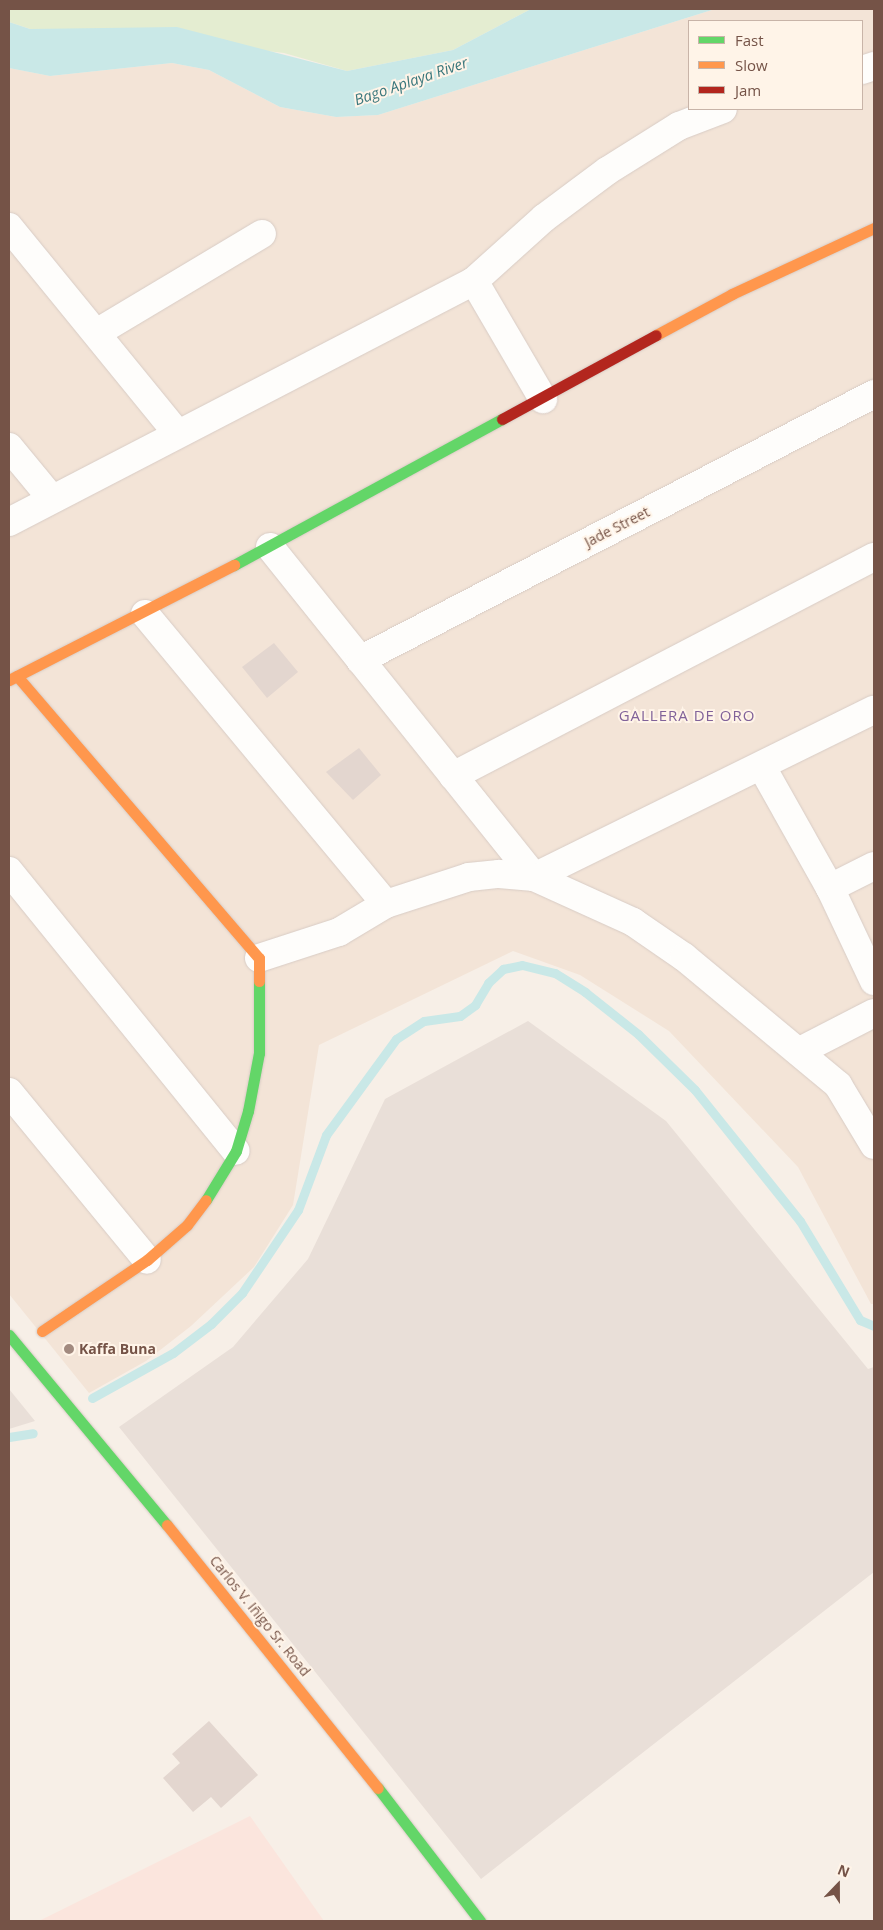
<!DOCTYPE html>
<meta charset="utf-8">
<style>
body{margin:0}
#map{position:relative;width:883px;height:1930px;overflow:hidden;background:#f7efe7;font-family:"Open Sans",sans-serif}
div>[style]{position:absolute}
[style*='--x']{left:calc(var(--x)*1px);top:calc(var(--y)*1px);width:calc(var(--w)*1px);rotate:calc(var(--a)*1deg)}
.residential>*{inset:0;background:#f3e4d7}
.commercial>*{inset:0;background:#fbe5dd}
.industrial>*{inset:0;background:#e9dfd8}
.green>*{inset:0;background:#e4edd1}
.water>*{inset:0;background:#c9e8e7}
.stream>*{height:9px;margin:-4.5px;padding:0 4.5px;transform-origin:4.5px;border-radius:4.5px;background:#c9e8e7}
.building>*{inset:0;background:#e3d6cf}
.roads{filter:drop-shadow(0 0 1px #d8ccc5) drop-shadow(0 0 1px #d8ccc5)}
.street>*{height:28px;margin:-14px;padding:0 14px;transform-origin:14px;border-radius:14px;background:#fefdfb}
.fast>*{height:11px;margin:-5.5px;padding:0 5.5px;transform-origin:5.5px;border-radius:5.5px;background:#63d668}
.slow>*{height:11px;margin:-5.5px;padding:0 5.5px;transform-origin:5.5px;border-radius:5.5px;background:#ff974d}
.jam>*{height:11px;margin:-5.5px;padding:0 5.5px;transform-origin:5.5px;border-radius:5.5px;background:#b3261e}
.dots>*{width:14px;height:14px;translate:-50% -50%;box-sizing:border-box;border:2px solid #fff4e8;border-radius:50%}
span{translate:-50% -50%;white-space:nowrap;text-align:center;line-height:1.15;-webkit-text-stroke:4px #fff4e8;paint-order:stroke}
.street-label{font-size:14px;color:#755347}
.poi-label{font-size:14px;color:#755347;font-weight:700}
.left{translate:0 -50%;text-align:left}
.water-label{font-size:15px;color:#3a777c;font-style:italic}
.neighbourhood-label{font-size:15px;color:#816299;letter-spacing:1px}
.frame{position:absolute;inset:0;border:10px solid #755347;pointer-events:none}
.legend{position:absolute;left:688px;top:20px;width:175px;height:90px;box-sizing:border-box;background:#fff4e8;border:1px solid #c8b4a8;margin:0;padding:6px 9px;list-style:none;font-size:15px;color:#755347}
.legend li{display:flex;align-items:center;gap:10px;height:25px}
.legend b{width:25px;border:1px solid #c8b4a8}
.north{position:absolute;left:813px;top:1860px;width:50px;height:50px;-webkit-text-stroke:4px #fff4e8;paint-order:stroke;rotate:22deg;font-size:14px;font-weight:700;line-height:20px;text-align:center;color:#755347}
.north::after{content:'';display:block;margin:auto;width:18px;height:22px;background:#755347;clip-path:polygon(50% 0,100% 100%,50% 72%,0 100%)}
</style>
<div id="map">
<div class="residential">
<div style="clip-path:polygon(evenodd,715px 9px,874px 9px,874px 1304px,871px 1304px,798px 1167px,669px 1031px,580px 975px,513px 951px,319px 1045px,293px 1205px,254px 1267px,191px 1326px,146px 1361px,89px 1393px,9px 1294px,9px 68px,50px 76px,172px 63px,209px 70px,280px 107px,336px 117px,378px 115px,715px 9px,689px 21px,862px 21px,862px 109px,689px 109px,689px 21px)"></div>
</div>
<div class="commercial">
<div style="clip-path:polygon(250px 1816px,324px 1921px,39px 1921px)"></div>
</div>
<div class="industrial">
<div style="clip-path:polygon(528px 1021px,666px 1121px,868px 1369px,874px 1367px,874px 1572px,481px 1879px,119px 1427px,233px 1347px,308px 1259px,385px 1099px)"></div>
<div style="clip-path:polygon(9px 1389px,35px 1421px,9px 1429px)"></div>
</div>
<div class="green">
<div style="clip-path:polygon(9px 9px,531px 9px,453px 50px,347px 71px,284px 53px,88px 30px,30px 29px,9px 22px)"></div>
</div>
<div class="water">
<div style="clip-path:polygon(531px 9px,715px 9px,378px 115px,336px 117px,280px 107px,209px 70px,172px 63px,50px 76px,9px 68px,9px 22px,30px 29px,177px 27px,347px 71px,453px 50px)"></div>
</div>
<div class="stream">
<div style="--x:92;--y:1398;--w:93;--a:-29.1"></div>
<div style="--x:173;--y:1353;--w:48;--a:-37.3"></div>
<div style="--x:211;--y:1324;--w:44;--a:-45"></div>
<div style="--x:242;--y:1293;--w:100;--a:-56"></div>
<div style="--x:298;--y:1210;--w:80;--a:-69.5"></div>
<div style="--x:326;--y:1135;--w:119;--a:-53.9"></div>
<div style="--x:396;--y:1039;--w:33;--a:-33"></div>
<div style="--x:424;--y:1021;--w:36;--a:-8"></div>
<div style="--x:460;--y:1016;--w:19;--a:-36"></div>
<div style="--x:475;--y:1005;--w:26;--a:-59"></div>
<div style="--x:488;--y:983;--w:21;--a:-43"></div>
<div style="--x:503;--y:969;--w:19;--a:-12"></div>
<div style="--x:522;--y:965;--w:34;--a:14"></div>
<div style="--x:555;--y:973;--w:36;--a:32"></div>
<div style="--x:585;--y:992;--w:68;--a:38.4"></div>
<div style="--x:638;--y:1034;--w:80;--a:44.5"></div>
<div style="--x:695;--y:1090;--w:168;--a:51.3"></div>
<div style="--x:800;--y:1221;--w:116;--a:58.8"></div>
<div style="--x:860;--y:1320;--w:15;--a:23"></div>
<div style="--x:9;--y:1437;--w:24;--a:-9"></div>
</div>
<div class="building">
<div style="clip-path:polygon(274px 643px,298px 672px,267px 698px,242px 667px)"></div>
<div style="clip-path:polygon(359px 748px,381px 775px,353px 800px,326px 772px)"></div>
<div style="clip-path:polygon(209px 1721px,258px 1775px,221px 1808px,211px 1797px,193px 1812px,163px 1778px,180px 1763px,172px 1754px)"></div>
</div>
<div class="roads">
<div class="street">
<div style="--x:862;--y:70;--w:13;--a:-18"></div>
<div style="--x:9;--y:227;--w:266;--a:50.8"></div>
<div style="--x:474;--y:281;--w:137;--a:59.7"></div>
<div style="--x:98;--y:332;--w:191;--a:-30.9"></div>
<div style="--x:9;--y:447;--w:67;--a:50.4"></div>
<div style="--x:9;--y:522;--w:524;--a:-27.4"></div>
<div style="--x:474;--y:281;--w:94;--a:-42"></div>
<div style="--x:544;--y:218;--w:79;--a:-36.7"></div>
<div style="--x:607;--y:171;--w:85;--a:-32"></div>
<div style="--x:679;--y:126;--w:47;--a:-21.1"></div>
<div style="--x:270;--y:547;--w:423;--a:51.3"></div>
<div style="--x:145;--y:614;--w:377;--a:50.3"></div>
<div style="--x:360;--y:660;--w:579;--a:-27.36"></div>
<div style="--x:762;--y:767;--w:139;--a:60.7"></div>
<div style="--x:830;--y:888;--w:103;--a:64.7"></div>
<div style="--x:453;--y:776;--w:475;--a:-27.5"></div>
<div style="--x:9;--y:871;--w:360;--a:51"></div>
<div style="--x:534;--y:877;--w:379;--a:-26.2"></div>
<div style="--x:830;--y:888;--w:49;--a:-26.6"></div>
<div style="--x:259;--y:958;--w:84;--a:-18"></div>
<div style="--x:339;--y:932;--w:55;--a:-30.8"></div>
<div style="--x:386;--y:904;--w:87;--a:-18"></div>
<div style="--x:469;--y:877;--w:30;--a:-6"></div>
<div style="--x:499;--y:874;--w:35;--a:5"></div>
<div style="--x:534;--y:877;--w:109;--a:24.4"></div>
<div style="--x:633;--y:922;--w:62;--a:34.5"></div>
<div style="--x:684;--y:957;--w:200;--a:39.7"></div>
<div style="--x:838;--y:1085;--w:70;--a:59"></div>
<div style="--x:800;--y:1051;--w:83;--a:-27.2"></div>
<div style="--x:9;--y:1092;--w:217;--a:50.6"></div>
</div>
<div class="fast">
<div style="--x:234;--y:565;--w:305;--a:-28.6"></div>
<div style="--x:206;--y:1200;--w:57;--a:-58.5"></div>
<div style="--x:236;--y:1151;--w:42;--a:-73.3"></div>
<div style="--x:248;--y:1111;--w:59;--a:-79.3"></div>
<div style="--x:259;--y:1053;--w:72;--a:-90"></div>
<div style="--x:9;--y:1335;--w:247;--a:50.3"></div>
<div style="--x:378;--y:1788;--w:168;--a:52.5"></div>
</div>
<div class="slow">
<div style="--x:656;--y:335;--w:86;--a:-28.3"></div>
<div style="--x:732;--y:294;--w:157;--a:-24.9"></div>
<div style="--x:17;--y:676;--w:372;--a:49.4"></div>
<div style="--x:259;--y:958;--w:23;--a:90"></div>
<div style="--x:9;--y:680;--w:253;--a:-27.1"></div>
<div style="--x:42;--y:1331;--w:127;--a:-34.1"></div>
<div style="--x:147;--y:1260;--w:53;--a:-41.2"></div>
<div style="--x:187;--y:1225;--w:31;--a:-53"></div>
<div style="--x:167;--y:1525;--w:337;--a:51.3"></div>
</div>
<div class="jam">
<div style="--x:502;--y:419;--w:175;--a:-28.6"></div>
</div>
</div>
<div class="dots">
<div style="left:69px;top:1349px;background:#a28a7f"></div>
</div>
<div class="street-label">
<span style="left:617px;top:527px;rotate:-27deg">Jade Street</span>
<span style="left:260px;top:1616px;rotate:51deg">Carlos V. Iñigo Sr. Road</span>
</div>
<div class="poi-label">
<span class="left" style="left:79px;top:1349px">Kaffa Buna</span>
</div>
<div class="water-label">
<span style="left:411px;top:81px;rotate:-19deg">Bago Aplaya River</span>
</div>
<div class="neighbourhood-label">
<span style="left:687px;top:716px">GALLERA DE ORO</span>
</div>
<div class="frame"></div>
<ul class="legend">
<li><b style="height:6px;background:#63d668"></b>Fast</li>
<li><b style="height:6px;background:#ff974d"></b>Slow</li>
<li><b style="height:6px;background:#b3261e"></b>Jam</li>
</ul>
<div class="north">N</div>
</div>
